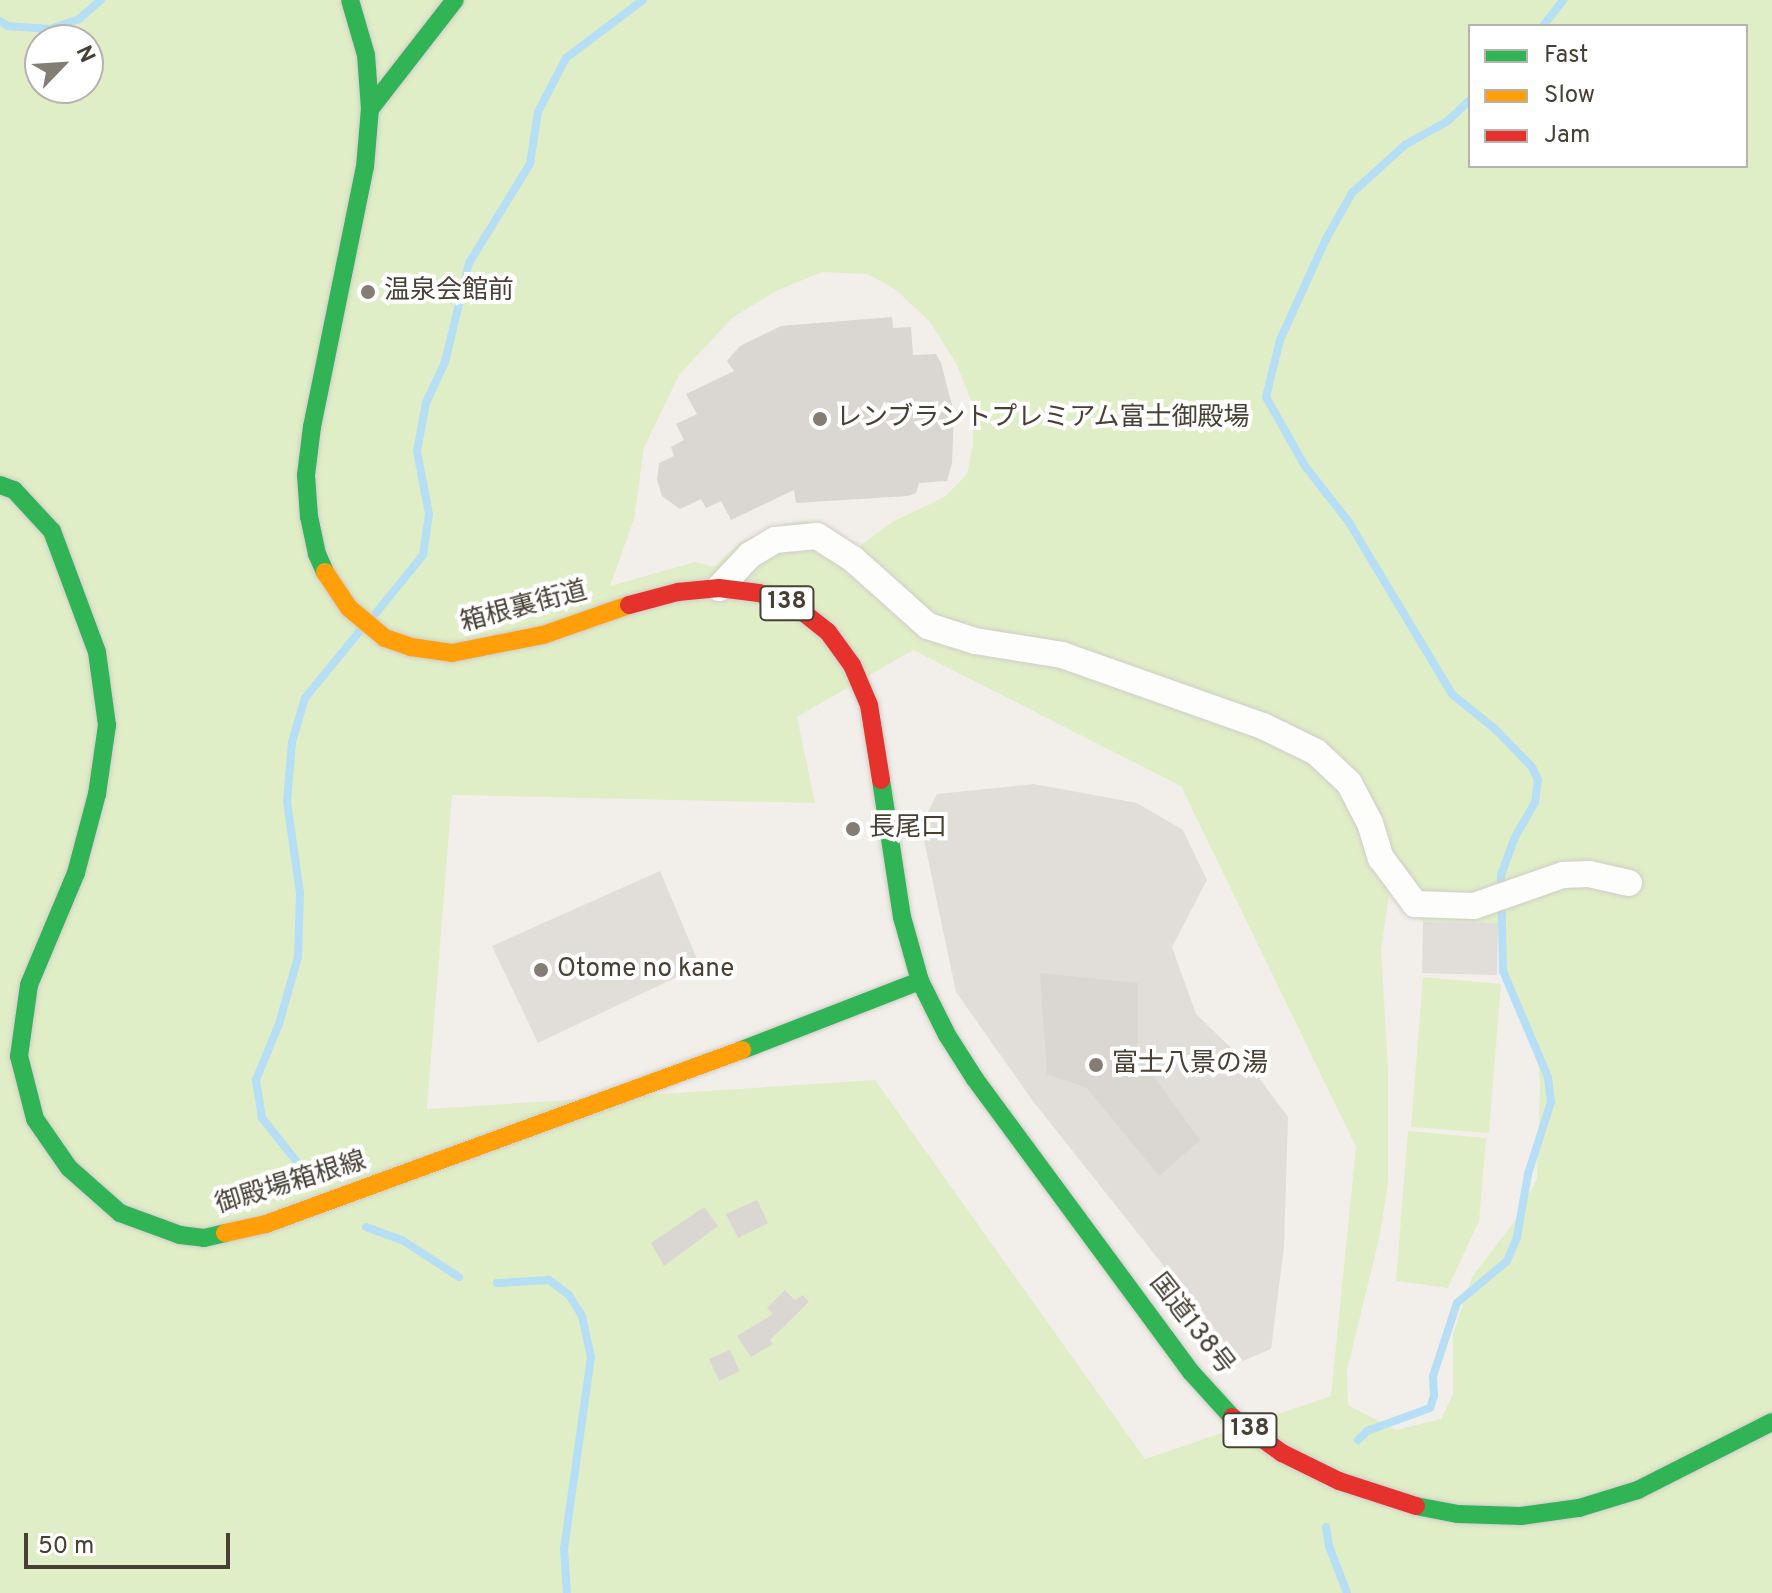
<!DOCTYPE html>
<meta charset="utf-8">
<style>
body{margin:0}
#map{position:relative;width:1772px;height:1593px;overflow:hidden;background:#f2efea;font-family:Overpass,"Noto Sans JP",sans-serif}
div>[style]{position:absolute}
[style*='--x']{left:calc(var(--x)*1px);top:calc(var(--y)*1px);width:calc(var(--w)*1px);rotate:calc(var(--a)*1deg)}
.green>*{inset:0;background:#e0eec7}
.parking>*{inset:0;background:#e1deda}
.stream>*{height:8px;margin:-4px;padding:0 4px;transform-origin:4px;border-radius:4px;background:#b6def4}
.building>*{inset:0;background:#dad6d1}
.roads{filter:drop-shadow(0 0 2px #d0cdc7) drop-shadow(0 0 2px #d0cdc7)}
.street>*{height:26px;margin:-13px;padding:0 13px;transform-origin:13px;border-radius:13px;background:#fdfdfc}
.fast>*{height:18px;margin:-9px;padding:0 9px;transform-origin:9px;border-radius:9px;background:#30b455}
.slow>*{height:18px;margin:-9px;padding:0 9px;transform-origin:9px;border-radius:9px;background:#ff9f0a}
.jam>*{height:18px;margin:-9px;padding:0 9px;transform-origin:9px;border-radius:9px;background:#e5322d}
.dots>*{width:22px;height:22px;translate:-50% -50%;box-sizing:border-box;border:4px solid #fff;border-radius:50%}
span{translate:-50% -50%;white-space:nowrap;text-align:center;line-height:1.15;-webkit-text-stroke:8px #fff;paint-order:stroke}
.shield-label span{padding:2px 6px;background:#fff;border:2px solid;border-radius:6px;-webkit-text-stroke-width:0}
.shield-label{font-size:24px;color:#494035;font-weight:700}
.poi-label{font-size:26px;color:#494035}
.left{translate:0 -50%;text-align:left}
.street-label{font-size:26px;color:#494035}
.legend{position:absolute;left:1468px;top:24px;width:280px;height:144px;box-sizing:border-box;background:#fff;border:2px solid #b6b3ae;margin:0;padding:10px 14px;list-style:none;font-size:24px;color:#494035}
.legend li{display:flex;align-items:center;gap:16px;height:40px}
.legend b{width:40px;border:2px solid #b6b3ae}
.north{position:absolute;left:24px;top:24px;width:80px;height:80px;box-sizing:border-box;background:#fff;border:2px solid #b6b3ae;border-radius:50%;rotate:65deg;font-size:22px;font-weight:700;line-height:32px;text-align:center;color:#494035}
.north::after{content:'';display:block;margin:auto;width:28px;height:36px;background:#847d74;clip-path:polygon(50% 0,100% 100%,50% 72%,0 100%)}
.scale{position:absolute;left:24px;top:1533px;width:206px;height:36px;box-sizing:border-box;border:4px solid #494035;border-top:0;padding-left:10px;font-size:24px;line-height:28px;white-space:nowrap;color:#494035;-webkit-text-stroke:6px #fff;paint-order:stroke}
</style>
<div id="map">
<div class="green">
<div style="clip-path:polygon(evenodd,0 0,1772px 0,1772px 1593px,0 1593px,0 0,1470px 26px,1746px 26px,1746px 166px,1470px 166px,1470px 26px,0 0,40px 40px,88px 40px,88px 88px,40px 88px,40px 40px,0 0,822px 272px,868px 274px,896px 290px,930px 322px,956px 363px,972px 402px,973px 444px,967px 474px,943px 498px,892px 522px,857px 548px,806px 521px,783px 524px,742px 541px,714px 567px,695px 562px,610px 586px,634px 519px,644px 448px,679px 375px,732px 318px,774px 292px,822px 272px,0 0,913px 650px,1181px 786px,1356px 1147px,1331px 1396px,1145px 1459px,875px 1080px,427px 1109px,452px 795px,815px 803px,797px 717px,913px 650px,0 0,1390px 888px,1406px 910px,1423px 922px,1503px 923px,1508px 986px,1536px 1037px,1540px 1084px,1537px 1179px,1514px 1222px,1472px 1277px,1453px 1334px,1453px 1394px,1441px 1419px,1396px 1430px,1348px 1405px,1347px 1370px,1380px 1235px,1388px 1183px,1388px 1067px,1381px 950px,1390px 888px)"></div>
<div style="clip-path:polygon(1423px 977px,1501px 984px,1489px 1133px,1411px 1127px)"></div>
<div style="clip-path:polygon(1408px 1131px,1486px 1138px,1479px 1221px,1448px 1288px,1396px 1281px)"></div>
</div>
<div class="parking">
<div style="clip-path:polygon(1034px 784px,1137px 803px,1183px 830px,1207px 880px,1172px 947px,1196px 1014px,1251px 1067px,1288px 1117px,1284px 1247px,1271px 1349px,1240px 1362px,1032px 1100px,956px 992px,921px 826px,937px 794px)"></div>
<div style="clip-path:polygon(660px 871px,700px 966px,538px 1043px,492px 946px)"></div>
<div style="clip-path:polygon(1423px 922px,1498px 923px,1497px 975px,1422px 973px)"></div>
</div>
<div class="stream">
<div style="--x:0;--y:21;--w:9;--a:32"></div>
<div style="--x:8;--y:26;--w:42;--a:4.1"></div>
<div style="--x:50;--y:29;--w:31;--a:-19"></div>
<div style="--x:79;--y:19;--w:29;--a:-41"></div>
<div style="--x:1543;--y:26;--w:33;--a:-52"></div>
<div style="--x:376;--y:613;--w:75;--a:-51"></div>
<div style="--x:423;--y:555;--w:41;--a:-81.7"></div>
<div style="--x:429;--y:514;--w:64;--a:-100.8"></div>
<div style="--x:417;--y:451;--w:49;--a:-79.4"></div>
<div style="--x:426;--y:403;--w:45;--a:-65.1"></div>
<div style="--x:445;--y:362;--w:102;--a:-76.4"></div>
<div style="--x:469;--y:263;--w:116;--a:-58.4"></div>
<div style="--x:530;--y:164;--w:53;--a:-81.3"></div>
<div style="--x:538;--y:112;--w:61;--a:-62.6"></div>
<div style="--x:566;--y:58;--w:96;--a:-37"></div>
<div style="--x:301;--y:1167;--w:63;--a:-128.5"></div>
<div style="--x:262;--y:1118;--w:38;--a:-99"></div>
<div style="--x:256;--y:1080;--w:61;--a:-67.7"></div>
<div style="--x:279;--y:1024;--w:70;--a:-74.2"></div>
<div style="--x:298;--y:957;--w:64;--a:-88.2"></div>
<div style="--x:300;--y:893;--w:92;--a:-98.1"></div>
<div style="--x:287;--y:802;--w:60;--a:-85.2"></div>
<div style="--x:292;--y:742;--w:46;--a:-73.5"></div>
<div style="--x:305;--y:698;--w:85;--a:-50.7"></div>
<div style="--x:366;--y:1227;--w:38;--a:20"></div>
<div style="--x:402;--y:1240;--w:68;--a:33"></div>
<div style="--x:497;--y:1283;--w:52;--a:-3.3"></div>
<div style="--x:549;--y:1280;--w:25;--a:37"></div>
<div style="--x:569;--y:1295;--w:25;--a:58"></div>
<div style="--x:582;--y:1316;--w:42;--a:77.6"></div>
<div style="--x:591;--y:1357;--w:193;--a:98"></div>
<div style="--x:564;--y:1548;--w:45;--a:86.2"></div>
<div style="--x:1358;--y:1440;--w:13;--a:-45"></div>
<div style="--x:1367;--y:1431;--w:67;--a:-20.1"></div>
<div style="--x:1430;--y:1408;--w:13;--a:-72"></div>
<div style="--x:1434;--y:1396;--w:20;--a:-93"></div>
<div style="--x:1433;--y:1376;--w:77;--a:-71.8"></div>
<div style="--x:1457;--y:1303;--w:65;--a:-40"></div>
<div style="--x:1507;--y:1261;--w:26;--a:-67"></div>
<div style="--x:1517;--y:1237;--w:64;--a:-80.1"></div>
<div style="--x:1528;--y:1174;--w:76;--a:-72.3"></div>
<div style="--x:1551;--y:1102;--w:25;--a:-97"></div>
<div style="--x:1548;--y:1077;--w:115;--a:-113"></div>
<div style="--x:1503;--y:971;--w:96;--a:-91.2"></div>
<div style="--x:1501;--y:875;--w:40;--a:-69.8"></div>
<div style="--x:1515;--y:837;--w:39;--a:-60"></div>
<div style="--x:1535;--y:803;--w:23;--a:-83"></div>
<div style="--x:1538;--y:780;--w:14;--a:-115"></div>
<div style="--x:1532;--y:767;--w:53;--a:-134.2"></div>
<div style="--x:1495;--y:729;--w:55;--a:-140.9"></div>
<div style="--x:1452;--y:694;--w:202;--a:-121"></div>
<div style="--x:1348;--y:521;--w:70;--a:-128"></div>
<div style="--x:1305;--y:466;--w:79;--a:-119.5"></div>
<div style="--x:1266;--y:397;--w:59;--a:-76.2"></div>
<div style="--x:1280;--y:340;--w:111;--a:-65.5"></div>
<div style="--x:1326;--y:239;--w:53;--a:-60.5"></div>
<div style="--x:1352;--y:193;--w:72;--a:-42.2"></div>
<div style="--x:1405;--y:145;--w:49;--a:-29.2"></div>
<div style="--x:1448;--y:121;--w:30;--a:-44"></div>
<div style="--x:1326;--y:1527;--w:19;--a:81"></div>
<div style="--x:1329;--y:1546;--w:50;--a:69"></div>
</div>
<div class="building">
<div style="clip-path:polygon(892px 317px,893px 328px,911px 327px,913px 355px,936px 354px,941px 363px,954px 413px,952px 463px,947px 481px,919px 483px,916px 493px,908px 496px,796px 503px,794px 490px,731px 520px,721px 501px,706px 508px,701px 499px,680px 509px,662px 496px,657px 480px,659px 463px,674px 456px,671px 447px,684px 440px,676px 424px,697px 414px,686px 394px,734px 371px,727px 361px,740px 346px,781px 326px)"></div>
<div style="clip-path:polygon(1040px 973px,1138px 983px,1138px 1055px,1200px 1140px,1159px 1176px,1087px 1088px,1047px 1074px)"></div>
<div style="clip-path:polygon(757px 1200px,768px 1223px,738px 1238px,726px 1214px)"></div>
<div style="clip-path:polygon(704px 1207px,718px 1226px,664px 1266px,651px 1243px)"></div>
<div style="clip-path:polygon(785px 1290px,795px 1300px,803px 1295px,809px 1302px,770px 1340px,773px 1344px,751px 1357px,737px 1336px,773px 1314px,767px 1308px)"></div>
<div style="clip-path:polygon(730px 1350px,740px 1371px,719px 1381px,709px 1359px)"></div>
</div>
<div class="roads">
<div class="street">
<div style="--x:719;--y:588;--w:45;--a:-46.8"></div>
<div style="--x:750;--y:555;--w:29;--a:-31"></div>
<div style="--x:775;--y:540;--w:42;--a:-5.4"></div>
<div style="--x:817;--y:536;--w:43;--a:32.6"></div>
<div style="--x:853;--y:559;--w:101;--a:41.8"></div>
<div style="--x:928;--y:626;--w:49;--a:17.7"></div>
<div style="--x:975;--y:641;--w:88;--a:9.1"></div>
<div style="--x:1062;--y:655;--w:213;--a:19.5"></div>
<div style="--x:1263;--y:726;--w:59;--a:26.1"></div>
<div style="--x:1316;--y:752;--w:45;--a:43.2"></div>
<div style="--x:1349;--y:783;--w:45;--a:62.3"></div>
<div style="--x:1370;--y:823;--w:37;--a:73"></div>
<div style="--x:1381;--y:858;--w:57;--a:53.5"></div>
<div style="--x:1415;--y:904;--w:59;--a:1.9"></div>
<div style="--x:1474;--y:906;--w:94;--a:-19.2"></div>
<div style="--x:1563;--y:875;--w:26;--a:-2"></div>
<div style="--x:1589;--y:874;--w:41;--a:12.7"></div>
</div>
<div class="fast">
<div style="--x:370;--y:109;--w:138;--a:-52.1"></div>
<div style="--x:0;--y:485;--w:15;--a:20"></div>
<div style="--x:14;--y:490;--w:56;--a:47.2"></div>
<div style="--x:52;--y:531;--w:129;--a:69.6"></div>
<div style="--x:97;--y:652;--w:74;--a:82.2"></div>
<div style="--x:107;--y:725;--w:70;--a:98.2"></div>
<div style="--x:97;--y:794;--w:82;--a:104.9"></div>
<div style="--x:76;--y:873;--w:121;--a:112.8"></div>
<div style="--x:29;--y:985;--w:72;--a:98"></div>
<div style="--x:19;--y:1056;--w:65;--a:75.7"></div>
<div style="--x:35;--y:1119;--w:60;--a:55.2"></div>
<div style="--x:69;--y:1168;--w:68;--a:41.4"></div>
<div style="--x:120;--y:1213;--w:64;--a:20.1"></div>
<div style="--x:180;--y:1235;--w:24;--a:7"></div>
<div style="--x:204;--y:1238;--w:22;--a:-13"></div>
<div style="--x:325;--y:572;--w:20;--a:-114"></div>
<div style="--x:317;--y:554;--w:38;--a:-102"></div>
<div style="--x:309;--y:517;--w:42;--a:-94.1"></div>
<div style="--x:306;--y:475;--w:48;--a:-82.9"></div>
<div style="--x:312;--y:427;--w:265;--a:-78.5"></div>
<div style="--x:365;--y:167;--w:58;--a:-85.1"></div>
<div style="--x:370;--y:109;--w:54;--a:-94.2"></div>
<div style="--x:366;--y:55;--w:57;--a:-106.2"></div>
<div style="--x:881;--y:780;--w:139;--a:81.3"></div>
<div style="--x:902;--y:917;--w:66;--a:74.3"></div>
<div style="--x:920;--y:981;--w:60;--a:63.4"></div>
<div style="--x:947;--y:1035;--w:52;--a:57.5"></div>
<div style="--x:975;--y:1079;--w:364;--a:53.6"></div>
<div style="--x:1191;--y:1372;--w:61;--a:47.7"></div>
<div style="--x:742;--y:1050;--w:191;--a:-21.2"></div>
<div style="--x:1416;--y:1506;--w:43;--a:10.8"></div>
<div style="--x:1458;--y:1514;--w:63;--a:1.8"></div>
<div style="--x:1521;--y:1516;--w:59;--a:-7.9"></div>
<div style="--x:1579;--y:1508;--w:62;--a:-17"></div>
<div style="--x:1638;--y:1490;--w:150;--a:-26.9"></div>
</div>
<div class="slow">
<div style="--x:325;--y:572;--w:43;--a:56.3"></div>
<div style="--x:349;--y:608;--w:47;--a:39.8"></div>
<div style="--x:385;--y:638;--w:28;--a:19"></div>
<div style="--x:411;--y:647;--w:41;--a:8.3"></div>
<div style="--x:452;--y:653;--w:93;--a:-11.2"></div>
<div style="--x:543;--y:635;--w:91;--a:-19.2"></div>
<div style="--x:225;--y:1233;--w:42;--a:-12.4"></div>
<div style="--x:266;--y:1224;--w:507;--a:-20.08"></div>
</div>
<div class="jam">
<div style="--x:629;--y:605;--w:51;--a:-14.9"></div>
<div style="--x:678;--y:592;--w:41;--a:-5.6"></div>
<div style="--x:719;--y:588;--w:40;--a:7.1"></div>
<div style="--x:759;--y:593;--w:37;--a:19"></div>
<div style="--x:794;--y:605;--w:43;--a:38.5"></div>
<div style="--x:828;--y:632;--w:41;--a:54"></div>
<div style="--x:852;--y:665;--w:43;--a:67"></div>
<div style="--x:869;--y:705;--w:76;--a:80.9"></div>
<div style="--x:1232;--y:1417;--w:62;--a:35.8"></div>
<div style="--x:1282;--y:1453;--w:64;--a:26.2"></div>
<div style="--x:1339;--y:1481;--w:81;--a:18"></div>
</div>
</div>
<div class="dots">
<div style="left:368px;top:292px;background:#847d74"></div>
<div style="left:820px;top:419px;background:#847d74"></div>
<div style="left:853px;top:829px;background:#847d74"></div>
<div style="left:541px;top:970px;background:#847d74"></div>
<div style="left:1096px;top:1065px;background:#847d74"></div>
</div>
<div class="shield-label">
<span style="left:787px;top:603px">138</span>
<span style="left:1250px;top:1430px">138</span>
</div>
<div class="poi-label">
<span class="left" style="left:384px;top:292px">温泉会館前</span>
<span class="left" style="left:836px;top:419px">レンブラントプレミアム富士御殿場</span>
<span class="left" style="left:869px;top:829px">長尾口</span>
<span class="left" style="left:557px;top:970px">Otome no kane</span>
<span class="left" style="left:1112px;top:1065px">富士八景の湯</span>
</div>
<div class="street-label">
<span style="left:524px;top:608px;rotate:-15deg">箱根裏街道</span>
<span style="left:291px;top:1184px;rotate:-17deg">御殿場箱根線</span>
<span style="left:1191px;top:1325px;rotate:52deg">国道138号</span>
</div>
<ul class="legend">
<li><b style="height:10px;background:#30b455"></b>Fast</li>
<li><b style="height:10px;background:#ff9f0a"></b>Slow</li>
<li><b style="height:10px;background:#e5322d"></b>Jam</li>
</ul>
<div class="north">N</div>
<div class="scale">50 m</div>
</div>
